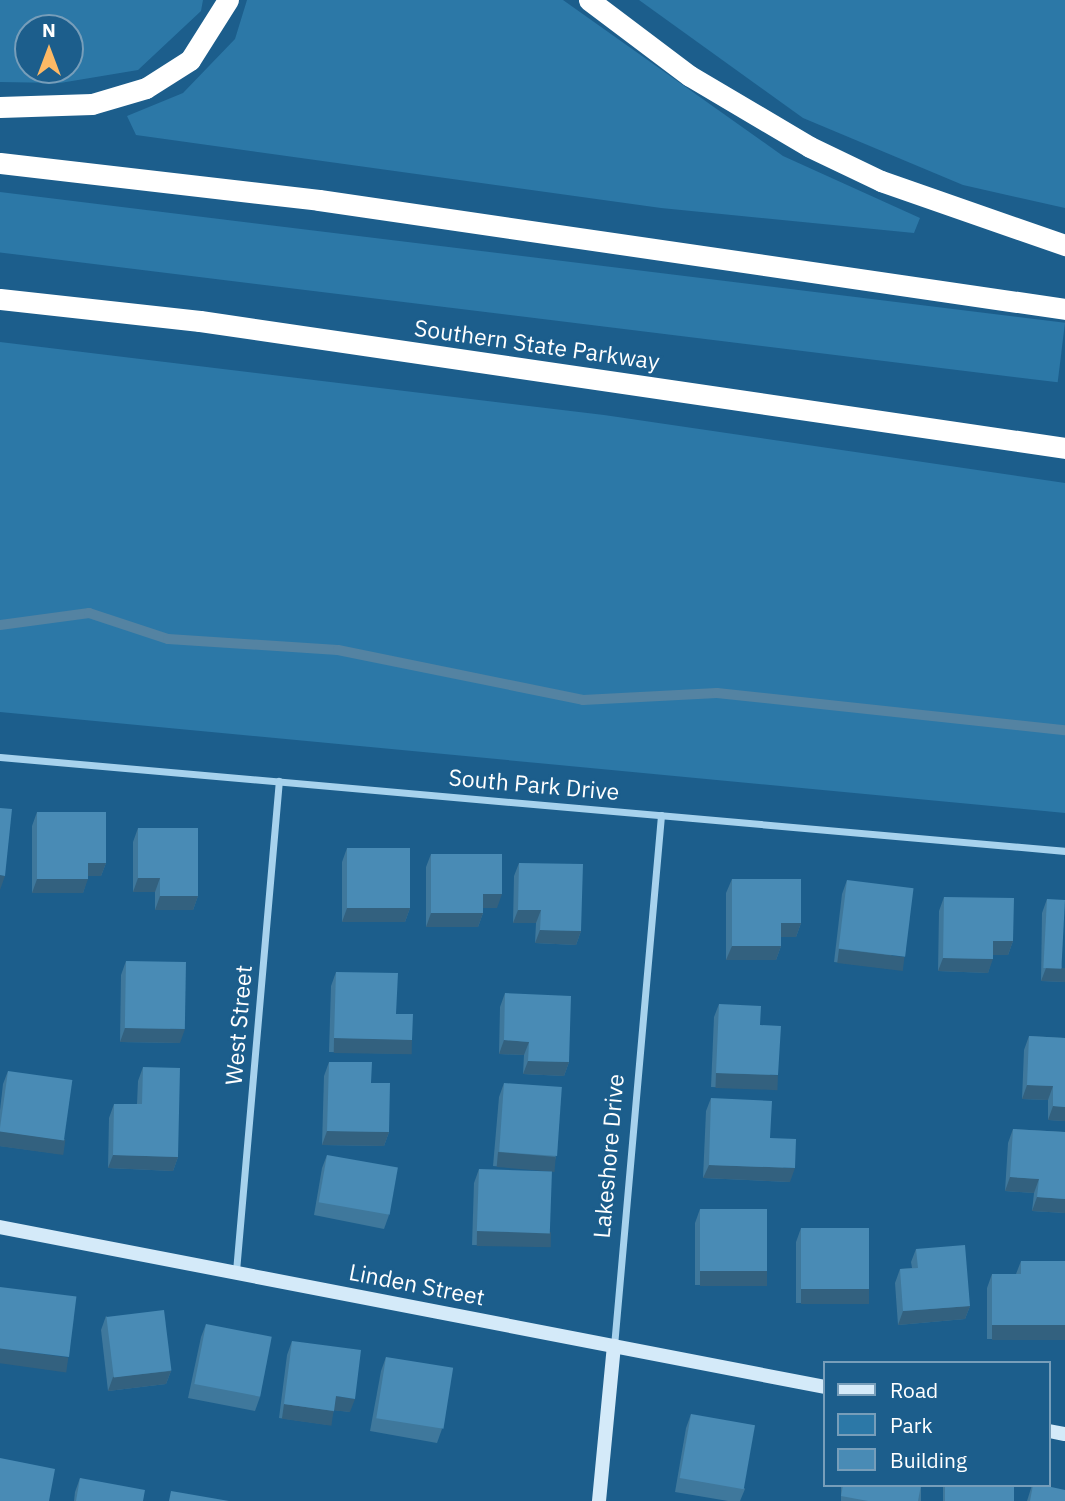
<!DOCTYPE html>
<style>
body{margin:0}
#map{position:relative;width:1065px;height:1501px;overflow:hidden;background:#1c5e8c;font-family:"IBM Plex Sans",sans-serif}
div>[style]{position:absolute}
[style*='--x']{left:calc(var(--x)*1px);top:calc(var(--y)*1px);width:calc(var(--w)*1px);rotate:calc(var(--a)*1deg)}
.green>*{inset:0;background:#2c78a7;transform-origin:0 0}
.stream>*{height:10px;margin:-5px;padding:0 5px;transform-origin:5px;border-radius:5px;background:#5483a2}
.street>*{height:7px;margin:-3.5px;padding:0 3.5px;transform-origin:3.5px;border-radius:3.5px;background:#a7d2ed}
.secondary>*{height:14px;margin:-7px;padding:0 7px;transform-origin:7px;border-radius:7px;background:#d4eaf9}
.highway>*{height:21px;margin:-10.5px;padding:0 10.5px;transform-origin:10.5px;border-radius:10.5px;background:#fff}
.wall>*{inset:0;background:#3f789c;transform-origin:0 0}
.shaded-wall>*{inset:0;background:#33617f;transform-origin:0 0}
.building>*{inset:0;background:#498bb5;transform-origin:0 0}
span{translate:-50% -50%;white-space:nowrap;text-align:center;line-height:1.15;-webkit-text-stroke:5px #1c5e8c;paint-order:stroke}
.street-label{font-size:23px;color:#fff}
.legend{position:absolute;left:823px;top:1361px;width:228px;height:126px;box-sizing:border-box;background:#1c5e8c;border:2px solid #779eba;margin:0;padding:9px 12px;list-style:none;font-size:21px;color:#fff}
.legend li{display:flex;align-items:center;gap:14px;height:35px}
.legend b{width:35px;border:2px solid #779eba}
.north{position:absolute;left:14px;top:14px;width:70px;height:70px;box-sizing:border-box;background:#1c5e8c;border:2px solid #779eba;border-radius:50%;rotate:0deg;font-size:19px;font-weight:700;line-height:28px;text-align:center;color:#fff}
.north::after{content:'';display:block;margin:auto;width:24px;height:32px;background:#fdb965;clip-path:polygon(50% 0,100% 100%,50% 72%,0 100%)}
</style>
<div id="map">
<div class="green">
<i style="clip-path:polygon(evenodd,0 0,203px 0,201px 11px,138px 70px,60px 83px,0 82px,0 0,28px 28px,70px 28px,70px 70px,28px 70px,28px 28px)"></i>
<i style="clip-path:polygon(247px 0,563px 0,783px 156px,920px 218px,914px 233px,661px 208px,136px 135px,127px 116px,183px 93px,235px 39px)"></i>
<i style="clip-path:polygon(639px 0,1065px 0,1065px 208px,963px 185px,803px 118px)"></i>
<i style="left:0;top:192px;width:1073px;height:60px;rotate:7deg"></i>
<i style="clip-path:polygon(0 342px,604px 415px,1065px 483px,1065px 813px,0 712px)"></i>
</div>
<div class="stream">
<i style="--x:0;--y:625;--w:90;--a:-7.7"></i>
<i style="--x:89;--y:613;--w:83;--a:18.2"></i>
<i style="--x:168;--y:639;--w:170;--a:3.7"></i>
<i style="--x:338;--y:650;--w:250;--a:11.5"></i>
<i style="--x:583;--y:700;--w:134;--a:-3"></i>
<i style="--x:717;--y:693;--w:350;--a:6.1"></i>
</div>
<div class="street">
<i style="--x:0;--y:757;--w:1069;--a:5.04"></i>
<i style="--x:236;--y:1271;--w:492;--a:-85"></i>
<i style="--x:614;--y:1346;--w:533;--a:-84.94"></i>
</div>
<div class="secondary">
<i style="--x:0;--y:1227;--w:840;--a:10.98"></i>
<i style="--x:1049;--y:1431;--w:16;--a:11"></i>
<i style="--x:599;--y:1501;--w:156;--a:-84.5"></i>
</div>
<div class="highway">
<i style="--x:589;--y:0;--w:126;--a:37"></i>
<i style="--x:690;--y:76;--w:139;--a:30.6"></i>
<i style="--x:810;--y:147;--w:79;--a:25.6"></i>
<i style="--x:881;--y:181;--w:195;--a:19.2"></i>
<i style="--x:0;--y:107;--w:92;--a:-1.9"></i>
<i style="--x:92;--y:104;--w:56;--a:-16.5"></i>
<i style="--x:146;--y:88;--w:52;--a:-32.5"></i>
<i style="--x:190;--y:60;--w:71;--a:-57.7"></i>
<i style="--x:0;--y:163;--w:321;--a:6.6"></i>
<i style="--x:319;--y:200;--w:754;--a:8.31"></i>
<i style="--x:0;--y:299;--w:201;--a:6.3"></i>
<i style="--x:200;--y:321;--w:874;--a:8.35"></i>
</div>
<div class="wall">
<i style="clip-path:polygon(37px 812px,106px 863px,101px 876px,88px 876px,83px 893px,32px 893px,32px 826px)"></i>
<i style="clip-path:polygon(138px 828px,198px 896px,193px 910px,155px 910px,155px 892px,133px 892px,133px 842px)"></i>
<i style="clip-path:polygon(347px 848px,410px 908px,405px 922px,342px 922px,342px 862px)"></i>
<i style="clip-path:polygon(431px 854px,497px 908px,483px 908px,483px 913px,478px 927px,426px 927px,426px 867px)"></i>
<i style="clip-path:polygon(519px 863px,581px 931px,576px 945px,535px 943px,536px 923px,513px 923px,514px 876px)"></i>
<i style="clip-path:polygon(732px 879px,801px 923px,796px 937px,781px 937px,781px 946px,776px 960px,726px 960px,726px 893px)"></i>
<i style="clip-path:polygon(847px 880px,900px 970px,834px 962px,842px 894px)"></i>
<i style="clip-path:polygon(944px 897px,1013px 941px,1008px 955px,993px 955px,988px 973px,938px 971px,939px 911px)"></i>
<i style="clip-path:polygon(1047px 899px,1065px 982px,1041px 981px,1042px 913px)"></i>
<i style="clip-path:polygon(126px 961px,180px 1043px,120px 1042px,121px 975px)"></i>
<i style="clip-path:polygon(336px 972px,396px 1014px,412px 1040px,407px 1054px,329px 1052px,331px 986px)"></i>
<i style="clip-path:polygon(505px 993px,569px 1062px,564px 1076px,523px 1074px,524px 1055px,499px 1054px,500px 1007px)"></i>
<i style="clip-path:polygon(719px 1004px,760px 1025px,773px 1089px,711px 1087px,714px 1017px)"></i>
<i style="clip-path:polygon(1029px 1036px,1065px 1038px,1065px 1121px,1048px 1120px,1048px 1100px,1022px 1099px,1024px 1050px)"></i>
<i style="clip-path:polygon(329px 1062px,371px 1083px,389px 1132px,384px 1146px,322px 1145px,324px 1076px)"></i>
<i style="clip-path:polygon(143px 1067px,178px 1157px,173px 1171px,108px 1168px,109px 1118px,114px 1104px,137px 1104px,138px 1081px)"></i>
<i style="clip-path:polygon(8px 1071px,65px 1140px,60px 1154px,0 1146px,0 1110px,3px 1084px)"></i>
<i style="clip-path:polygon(504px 1083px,556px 1157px,551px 1171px,493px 1166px,499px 1097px)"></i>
<i style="clip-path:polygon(711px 1098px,770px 1138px,790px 1182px,703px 1178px,706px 1111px)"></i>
<i style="clip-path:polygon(1013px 1129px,1065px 1132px,1065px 1213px,1032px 1211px,1034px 1193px,1005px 1191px,1008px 1143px)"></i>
<i style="clip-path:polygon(327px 1155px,389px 1215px,384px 1229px,314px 1215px,322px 1168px)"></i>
<i style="clip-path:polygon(479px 1169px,545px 1246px,472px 1245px,474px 1183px)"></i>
<i style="clip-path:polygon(700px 1209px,767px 1271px,762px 1285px,695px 1285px,695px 1223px)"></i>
<i style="clip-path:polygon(801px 1228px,869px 1289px,864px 1303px,796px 1303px,796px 1242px)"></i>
<i style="clip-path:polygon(916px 1249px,970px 1306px,965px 1319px,898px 1325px,895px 1283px,900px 1269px,912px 1268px,911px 1262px)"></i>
<i style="clip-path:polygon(1021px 1261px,1065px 1325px,1060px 1339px,987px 1339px,987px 1288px,992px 1274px,1016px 1274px)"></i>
<i style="clip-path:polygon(106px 1316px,171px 1371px,166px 1384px,108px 1391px,101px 1330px)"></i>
<i style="clip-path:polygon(206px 1324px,260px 1397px,255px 1411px,188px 1398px,201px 1337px)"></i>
<i style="clip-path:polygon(292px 1341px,350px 1412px,334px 1410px,329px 1425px,279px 1418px,287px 1355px)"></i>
<i style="clip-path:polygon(386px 1357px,442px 1429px,437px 1443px,370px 1431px,381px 1371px)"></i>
<i style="clip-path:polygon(691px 1414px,745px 1489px,740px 1501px,728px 1501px,675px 1492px,686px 1428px)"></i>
<i style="clip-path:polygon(80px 1478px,143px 1501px,74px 1501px,75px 1492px)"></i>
<i style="left:841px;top:1485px;width:80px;height:16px"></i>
<i style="left:943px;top:1485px;width:71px;height:16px"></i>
<i style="clip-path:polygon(1032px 1485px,1065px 1501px,1027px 1501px)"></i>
</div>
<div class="shaded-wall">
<i style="clip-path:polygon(88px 863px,106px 863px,101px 876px,83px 876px)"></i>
<i style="clip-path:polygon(0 875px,5px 876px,0 890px)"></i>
<i style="clip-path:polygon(138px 878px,160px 878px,155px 892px,133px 892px)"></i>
<i style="clip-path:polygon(37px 879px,88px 879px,83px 893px,32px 893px)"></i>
<i style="clip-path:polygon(483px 894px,502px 894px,497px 908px,478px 908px)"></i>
<i style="clip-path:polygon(160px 896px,198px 896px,193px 910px,155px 910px)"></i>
<i style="clip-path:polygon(347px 908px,410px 908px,405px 922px,342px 922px)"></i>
<i style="clip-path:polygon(518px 910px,541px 910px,536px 923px,513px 923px)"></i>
<i style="clip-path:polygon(431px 913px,483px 913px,478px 927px,426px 927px)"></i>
<i style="clip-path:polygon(781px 923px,801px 923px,796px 937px,776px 937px)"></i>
<i style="clip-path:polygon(540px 930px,581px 931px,576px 945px,535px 943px)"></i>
<i style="clip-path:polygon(993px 941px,1013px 941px,1008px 955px,988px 955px)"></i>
<i style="clip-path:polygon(732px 946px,781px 946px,776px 960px,726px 960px)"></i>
<i style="left:839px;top:949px;width:66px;height:14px;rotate:7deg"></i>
<i style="clip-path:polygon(943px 958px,993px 959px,988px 973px,938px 971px)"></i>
<i style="clip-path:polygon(1046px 968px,1065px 968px,1065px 982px,1041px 981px)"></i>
<i style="clip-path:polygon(125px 1028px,185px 1029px,180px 1043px,120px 1042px)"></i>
<i style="left:334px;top:1038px;width:78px;height:15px;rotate:1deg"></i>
<i style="clip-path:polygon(504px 1040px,529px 1042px,524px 1055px,499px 1054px)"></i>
<i style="clip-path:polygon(528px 1061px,569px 1062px,564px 1076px,523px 1074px)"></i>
<i style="left:716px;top:1073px;width:62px;height:15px;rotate:2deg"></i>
<i style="clip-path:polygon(1027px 1085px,1053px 1086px,1048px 1100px,1022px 1099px)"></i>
<i style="clip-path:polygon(1053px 1106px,1065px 1107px,1065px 1121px,1048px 1120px)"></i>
<i style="left:0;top:1131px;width:66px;height:15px;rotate:8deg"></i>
<i style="clip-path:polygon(327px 1131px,389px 1132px,384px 1146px,322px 1145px)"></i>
<i style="left:498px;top:1152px;width:58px;height:15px;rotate:5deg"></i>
<i style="clip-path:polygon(113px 1155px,178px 1157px,173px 1171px,108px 1168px)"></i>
<i style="clip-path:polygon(709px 1165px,795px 1168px,790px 1182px,703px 1178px)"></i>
<i style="clip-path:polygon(1010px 1177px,1039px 1179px,1034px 1193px,1005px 1191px)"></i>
<i style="clip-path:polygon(1037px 1197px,1065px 1199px,1065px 1213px,1032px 1211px)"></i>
<i style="left:477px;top:1231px;width:74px;height:15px;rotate:1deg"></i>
<i style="left:700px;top:1271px;width:67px;height:15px"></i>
<i style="left:801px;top:1289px;width:68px;height:15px"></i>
<i style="clip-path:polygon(970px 1306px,965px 1319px,898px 1325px,903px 1311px)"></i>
<i style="left:992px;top:1325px;width:73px;height:15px"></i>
<i style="left:0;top:1348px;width:69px;height:15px;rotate:8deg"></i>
<i style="clip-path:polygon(171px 1371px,166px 1384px,108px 1391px,113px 1377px)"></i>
<i style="clip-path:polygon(336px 1396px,355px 1399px,350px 1412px,331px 1410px)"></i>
<i style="left:284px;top:1404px;width:50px;height:15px;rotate:8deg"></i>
</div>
<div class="building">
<i style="clip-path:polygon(0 808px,12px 809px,5px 876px,0 875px)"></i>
<i style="clip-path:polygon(37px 812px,106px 812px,106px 863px,88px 863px,88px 879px,37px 879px)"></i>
<i style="clip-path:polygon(138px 828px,198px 828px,198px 896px,160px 896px,160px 878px,138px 878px)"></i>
<i style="left:347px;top:848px;width:63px;height:60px"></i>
<i style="clip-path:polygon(431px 854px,502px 854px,502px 894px,483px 894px,483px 913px,431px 913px)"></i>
<i style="clip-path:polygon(519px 863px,583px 864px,581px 931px,540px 930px,541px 910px,518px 910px)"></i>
<i style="clip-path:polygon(732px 879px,801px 879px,801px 923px,781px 923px,781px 946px,732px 946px)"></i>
<i style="left:847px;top:880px;width:67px;height:69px;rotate:7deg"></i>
<i style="clip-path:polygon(944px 897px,1014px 898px,1013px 941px,993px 941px,993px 959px,943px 958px)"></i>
<i style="left:1047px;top:899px;width:18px;height:69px;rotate:3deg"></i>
<i style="left:126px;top:961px;width:60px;height:67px;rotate:1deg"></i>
<i style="clip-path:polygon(336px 972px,398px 973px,396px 1014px,413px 1014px,412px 1040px,334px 1038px)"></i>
<i style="clip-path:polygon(505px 993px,571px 996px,569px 1062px,528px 1061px,529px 1042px,504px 1040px)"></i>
<i style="clip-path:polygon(719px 1004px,761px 1006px,760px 1025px,781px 1026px,778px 1075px,716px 1073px)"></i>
<i style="clip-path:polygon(1029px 1036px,1065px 1038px,1065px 1107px,1053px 1106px,1053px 1086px,1027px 1085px)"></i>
<i style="clip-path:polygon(329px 1062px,372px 1062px,371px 1083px,390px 1083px,389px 1132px,327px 1131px)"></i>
<i style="clip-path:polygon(143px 1067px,180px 1068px,178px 1157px,113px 1155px,114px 1104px,142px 1104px)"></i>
<i style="left:8px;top:1071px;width:65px;height:61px;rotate:8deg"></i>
<i style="left:504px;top:1083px;width:58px;height:69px;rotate:4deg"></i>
<i style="clip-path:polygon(711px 1098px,772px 1101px,770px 1138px,796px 1139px,795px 1168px,709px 1165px)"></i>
<i style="clip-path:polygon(1013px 1129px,1065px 1132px,1065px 1199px,1037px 1197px,1039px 1179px,1010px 1177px)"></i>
<i style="left:327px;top:1155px;width:72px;height:48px;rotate:10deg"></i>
<i style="left:479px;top:1169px;width:73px;height:62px;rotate:2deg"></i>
<i style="left:700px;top:1209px;width:67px;height:62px"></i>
<i style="left:801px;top:1228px;width:68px;height:61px"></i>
<i style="clip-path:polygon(965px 1245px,970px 1306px,903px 1311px,900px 1269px,918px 1268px,916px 1249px)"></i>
<i style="clip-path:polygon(1021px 1261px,1065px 1261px,1065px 1325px,992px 1325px,992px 1274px,1021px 1274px)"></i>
<i style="left:0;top:1287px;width:77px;height:61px;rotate:7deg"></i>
<i style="left:164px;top:1310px;width:61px;height:58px;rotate:83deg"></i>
<i style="left:206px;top:1324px;width:67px;height:61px;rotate:11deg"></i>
<i style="clip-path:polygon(292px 1341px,361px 1350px,355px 1399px,336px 1396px,334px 1411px,284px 1404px)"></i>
<i style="left:386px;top:1357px;width:68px;height:62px;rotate:9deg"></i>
<i style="left:691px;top:1414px;width:65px;height:65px;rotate:10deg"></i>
<i style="clip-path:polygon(0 1458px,55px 1469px,49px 1501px,0 1501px)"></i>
<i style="clip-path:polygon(80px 1478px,145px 1490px,143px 1501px,76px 1501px)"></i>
<i style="clip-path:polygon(843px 1485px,921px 1485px,918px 1501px,868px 1501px,841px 1496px)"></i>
<i style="left:945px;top:1485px;width:69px;height:16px"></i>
<i style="clip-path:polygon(1033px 1485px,1042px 1485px,1065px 1490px,1065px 1501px,1030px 1501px)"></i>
<i style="clip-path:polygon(171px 1491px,229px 1501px,169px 1501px)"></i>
</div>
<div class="street-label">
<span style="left:537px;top:344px;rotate:8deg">Southern State Parkway</span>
<span style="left:534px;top:784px;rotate:5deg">South Park Drive</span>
<span style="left:238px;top:1025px;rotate:-85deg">West Street</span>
<span style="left:608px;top:1156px;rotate:-85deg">Lakeshore Drive</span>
<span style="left:417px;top:1284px;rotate:11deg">Linden Street</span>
</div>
<ul class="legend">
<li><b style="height:9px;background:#d4eaf9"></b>Road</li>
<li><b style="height:19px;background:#2c78a7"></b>Park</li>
<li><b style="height:19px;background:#498bb5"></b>Building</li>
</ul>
<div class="north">N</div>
</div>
